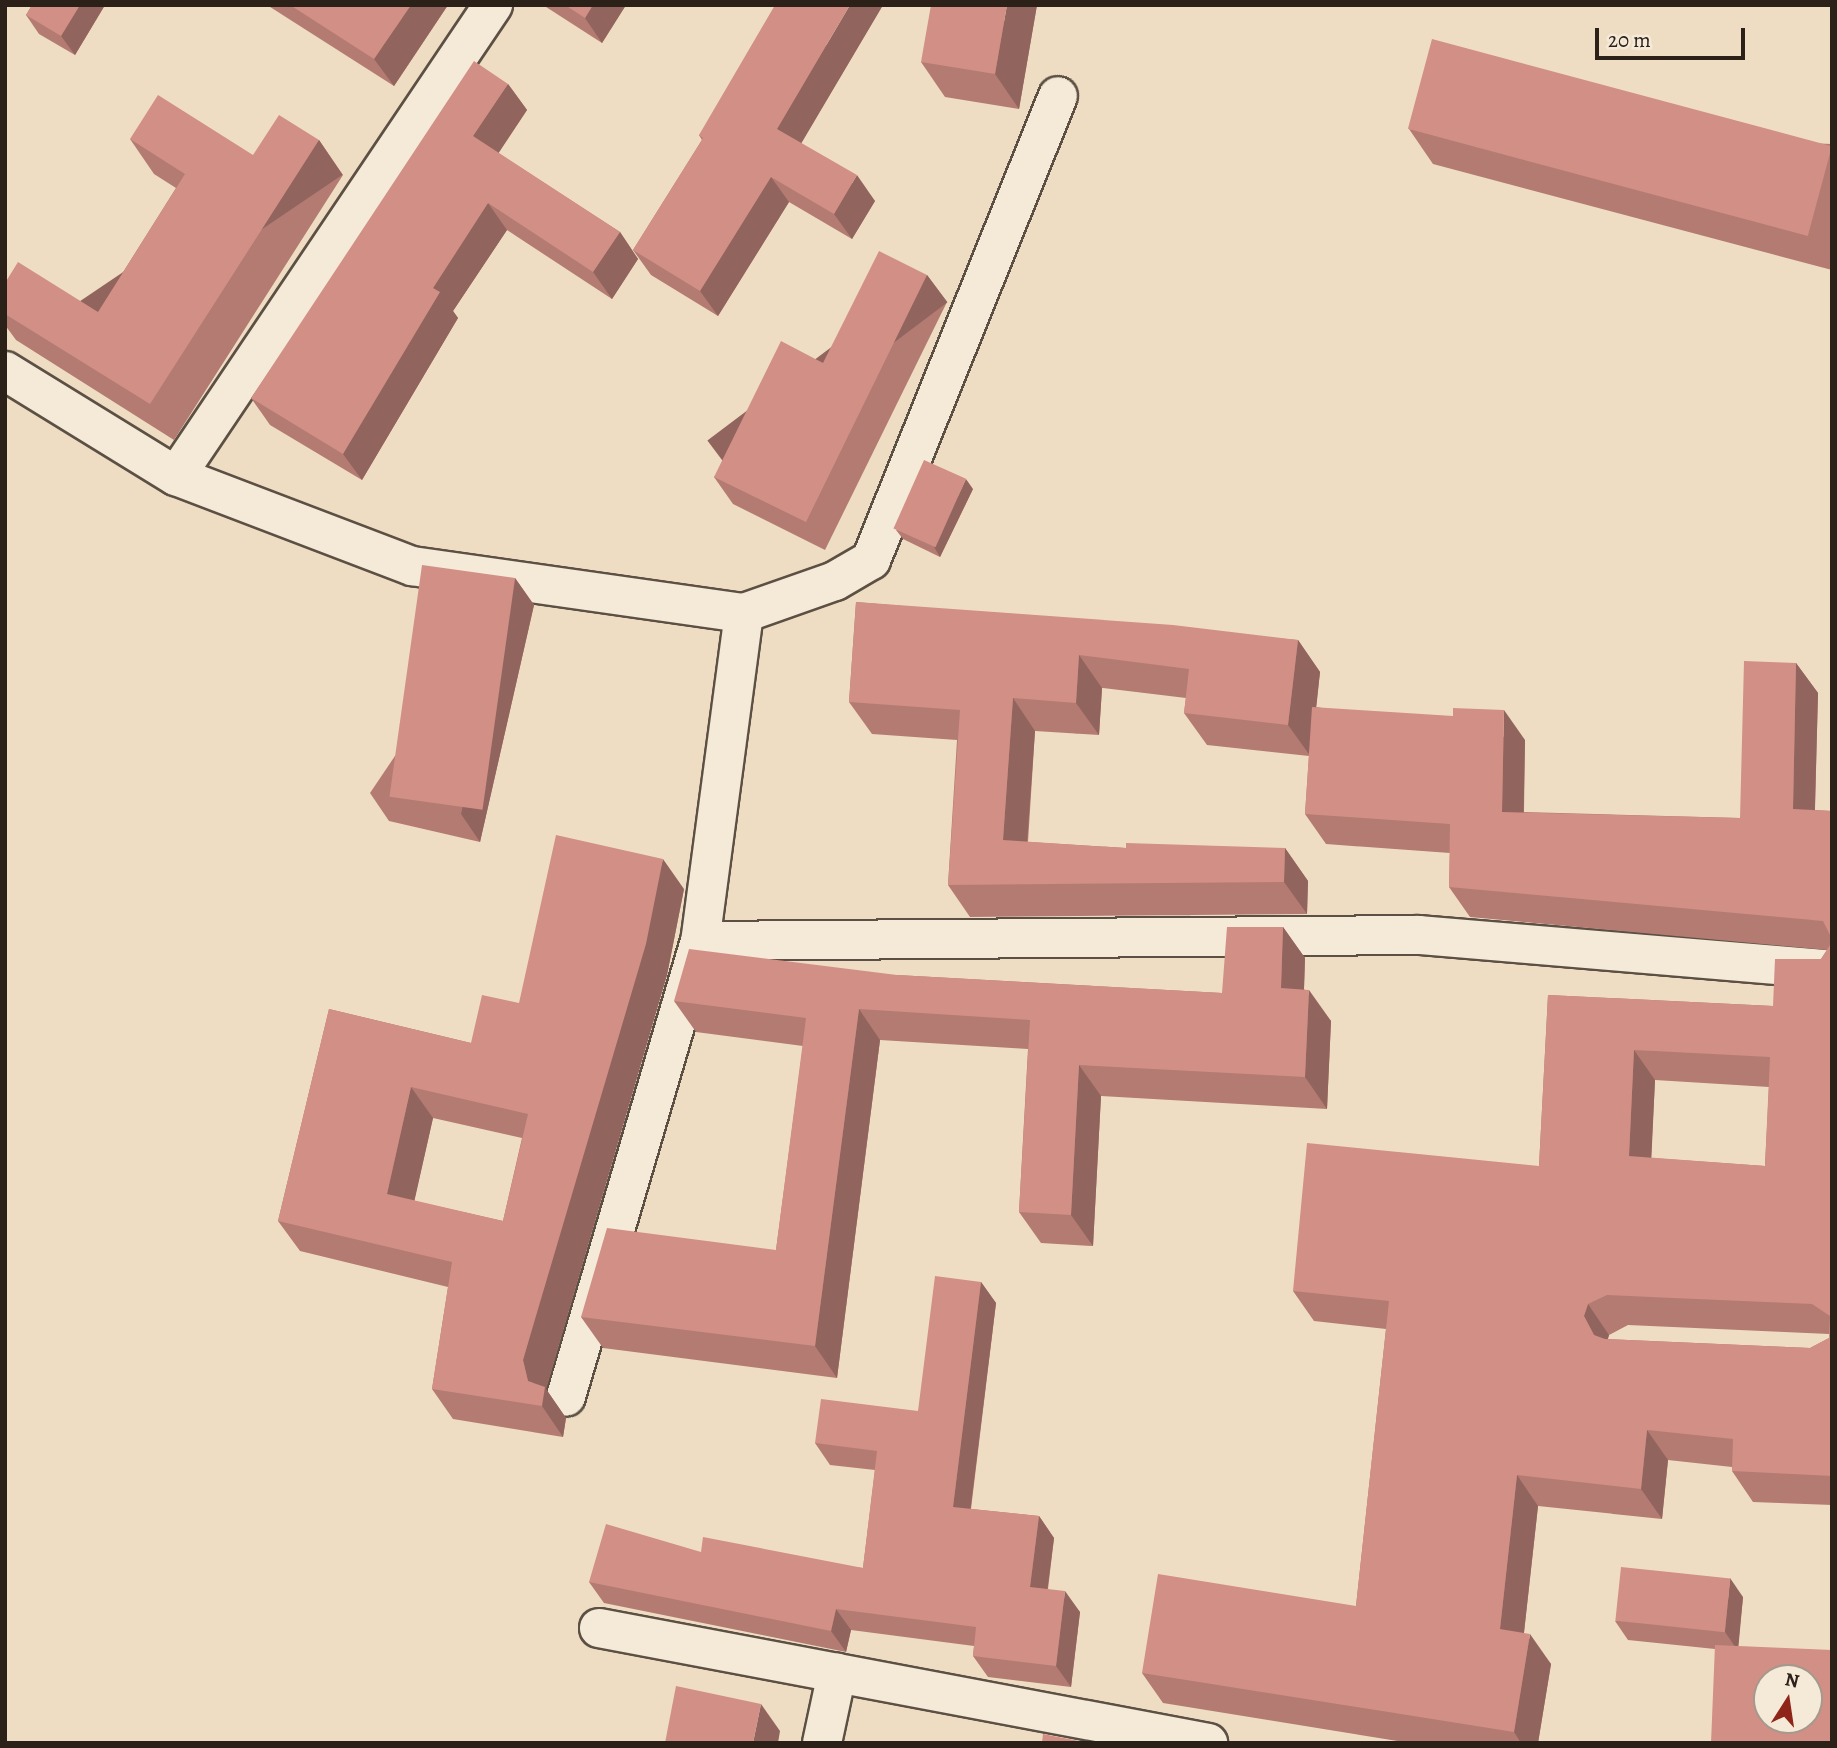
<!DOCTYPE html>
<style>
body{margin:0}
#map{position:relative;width:1837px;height:1748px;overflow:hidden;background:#efddc3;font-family:Alegreya,serif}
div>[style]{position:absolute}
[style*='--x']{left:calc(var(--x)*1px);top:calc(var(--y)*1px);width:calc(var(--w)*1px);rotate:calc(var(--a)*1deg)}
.roads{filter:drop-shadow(2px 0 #5c5044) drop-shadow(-2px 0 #5c5044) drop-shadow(0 2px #5c5044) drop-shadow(0 -2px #5c5044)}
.minor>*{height:38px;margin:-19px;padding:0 19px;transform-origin:19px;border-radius:19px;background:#f5e9d8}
.wall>*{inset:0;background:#b47b73}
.shaded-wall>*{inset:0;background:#92645e;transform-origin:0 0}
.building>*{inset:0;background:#d18f86;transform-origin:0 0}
span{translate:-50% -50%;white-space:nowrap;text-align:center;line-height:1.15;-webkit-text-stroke:5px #f5e9d8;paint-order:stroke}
.frame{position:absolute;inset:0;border:7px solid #2b2119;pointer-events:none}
.north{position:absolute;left:1753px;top:1664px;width:70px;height:70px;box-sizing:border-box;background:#f5e9d8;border:2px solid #a4998c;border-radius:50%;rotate:12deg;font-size:19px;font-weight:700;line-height:28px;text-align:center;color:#2b2119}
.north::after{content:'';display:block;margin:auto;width:24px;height:32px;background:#8f2418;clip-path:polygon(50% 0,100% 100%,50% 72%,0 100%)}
.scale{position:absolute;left:1595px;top:28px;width:150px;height:32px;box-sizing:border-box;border:4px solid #2b2119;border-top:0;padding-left:9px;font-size:21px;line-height:24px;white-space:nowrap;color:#2b2119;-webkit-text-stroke:5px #f5e9d8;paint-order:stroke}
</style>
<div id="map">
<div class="roads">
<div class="minor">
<i style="--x:5;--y:371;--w:201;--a:31.6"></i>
<i style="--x:176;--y:476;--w:253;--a:20.9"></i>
<i style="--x:412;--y:566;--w:335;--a:8.1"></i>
<i style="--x:744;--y:613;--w:331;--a:97.6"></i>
<i style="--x:700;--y:941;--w:475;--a:106.4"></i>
<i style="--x:176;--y:476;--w:568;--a:-56.06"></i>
<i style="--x:744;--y:613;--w:96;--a:-19.4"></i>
<i style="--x:835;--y:581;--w:42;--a:-30.3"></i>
<i style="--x:871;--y:560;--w:500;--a:-68.05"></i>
<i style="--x:700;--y:941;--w:719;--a:-0.48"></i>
<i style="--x:1419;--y:935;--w:414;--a:4.8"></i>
<i style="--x:599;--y:1628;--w:620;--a:10.69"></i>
<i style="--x:822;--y:1743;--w:72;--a:-77.9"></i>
</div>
</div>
<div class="wall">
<i style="clip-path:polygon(32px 5px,105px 5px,75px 55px,39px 34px,26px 15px)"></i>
<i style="clip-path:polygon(267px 5px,448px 5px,394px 86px)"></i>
<i style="clip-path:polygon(543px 5px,626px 5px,602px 43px)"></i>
<i style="clip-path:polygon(883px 5px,801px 143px,875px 201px,852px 239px,789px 202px,718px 316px,651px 275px,633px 250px,702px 140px,699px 135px)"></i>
<i style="clip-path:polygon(1037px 5px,1019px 109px,945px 97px,921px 62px)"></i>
<i style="clip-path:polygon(508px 84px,527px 110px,498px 153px,620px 232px,638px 259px,612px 299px,507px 230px,453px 311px,458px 318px,362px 480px,270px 425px,251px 398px)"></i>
<i style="clip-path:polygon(1409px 129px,1832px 144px,1832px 270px,1433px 164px)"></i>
<i style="clip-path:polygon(130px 139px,253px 155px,319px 140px,343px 175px,174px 440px,16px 340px,5px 325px,5px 283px,98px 312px,176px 188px,154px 174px)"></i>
<i style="clip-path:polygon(927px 275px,947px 302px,825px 550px,733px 504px,714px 477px,823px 363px)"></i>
<i style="clip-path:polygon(973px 489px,940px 557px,903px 539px,896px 530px)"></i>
<i style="clip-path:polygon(515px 578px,534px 605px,480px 842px,389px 821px,370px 793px)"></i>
<i style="clip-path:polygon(evenodd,856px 602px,1298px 640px,1320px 672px,1316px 707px,1525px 740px,1524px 812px,1740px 818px,1796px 663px,1818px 693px,1815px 810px,1832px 811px,1832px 1505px,1753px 1502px,1732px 1471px,1732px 1467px,1668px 1460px,1662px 1519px,1538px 1506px,1524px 1633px,1551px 1664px,1538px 1743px,1410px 1743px,1163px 1703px,1142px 1673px,1356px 1606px,1386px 1329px,1314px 1321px,1293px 1291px,1539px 1166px,1548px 995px,1773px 1006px,1821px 959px,1827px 950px,1470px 917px,1449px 887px,1450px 853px,1326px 844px,1305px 814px,1309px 756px,1207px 745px,1184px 713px,1186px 698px,1102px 688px,1099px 735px,1035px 731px,1028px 842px,1126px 848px,1285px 848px,1308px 881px,1307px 914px,970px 917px,948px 885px,957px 740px,872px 734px,849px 702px,856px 602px,1655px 1080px,1769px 1087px,1765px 1166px,1651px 1158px,1655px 1080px,856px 602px,1628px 1325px,1829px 1334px,1829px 1338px,1810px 1348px,1608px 1339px,1609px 1335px,1628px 1325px)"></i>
<i style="clip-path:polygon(evenodd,684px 889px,667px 975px,546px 1389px,566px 1418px,563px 1437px,453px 1419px,432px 1389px,448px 1287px,300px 1251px,278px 1221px,329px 1009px,471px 1043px,684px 889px,433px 1118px,522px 1138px,503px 1221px,414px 1201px,433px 1118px)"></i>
<i style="clip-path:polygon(1283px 927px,1305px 958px,1304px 989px,1331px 1021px,1327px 1109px,1101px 1096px,1093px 1246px,1041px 1243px,1019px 1212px,1028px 1049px,880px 1040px,837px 1378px,603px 1348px,581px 1317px,776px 1250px,803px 1046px,696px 1032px,674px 1001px,897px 975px,1222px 993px)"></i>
<i style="clip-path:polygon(981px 1282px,996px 1303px,971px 1509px,1039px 1516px,1054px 1538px,1048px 1589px,1080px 1612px,1071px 1687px,988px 1677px,973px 1656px,974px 1646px,851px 1630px,846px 1652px,604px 1603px,589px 1582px,701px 1552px,863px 1568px,875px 1470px,830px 1465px,815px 1443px,918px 1411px)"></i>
<i style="clip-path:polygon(1743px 1597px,1738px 1646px,1715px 1649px,1628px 1640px,1615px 1621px)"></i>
</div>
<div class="shaded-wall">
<i style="clip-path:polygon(80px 5px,105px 5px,75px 55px,61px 36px)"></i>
<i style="clip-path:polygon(411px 5px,448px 5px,394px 86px,374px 59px)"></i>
<i style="clip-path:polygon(593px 5px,626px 5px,602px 43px,585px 18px)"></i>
<i style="clip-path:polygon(850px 5px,883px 5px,795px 154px,777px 129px)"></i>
<i style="clip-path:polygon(1007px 5px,1037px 5px,1019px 109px,995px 74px)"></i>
<i style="clip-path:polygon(508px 84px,527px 110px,492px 163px,473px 136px)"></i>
<i style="left:319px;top:140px;width:42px;height:313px;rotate:56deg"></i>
<i style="clip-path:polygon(857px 175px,875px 201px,852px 239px,834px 214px)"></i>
<i style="clip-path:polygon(771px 177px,789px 202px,718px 316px,700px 291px)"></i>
<i style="clip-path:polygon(488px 203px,507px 230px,453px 311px,458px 318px,362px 480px,343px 454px,433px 288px)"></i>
<i style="clip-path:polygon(620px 232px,638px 259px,612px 299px,593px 272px)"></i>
<i style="left:927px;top:275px;width:34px;height:275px;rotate:53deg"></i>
<i style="clip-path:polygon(966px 479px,973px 489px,940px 557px,934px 547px)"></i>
<i style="clip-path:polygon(515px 578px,534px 605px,480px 842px,461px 814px)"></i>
<i style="clip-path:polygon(1298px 640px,1320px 672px,1311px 757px,1288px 725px)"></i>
<i style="clip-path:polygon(1079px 655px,1102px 688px,1099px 735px,1076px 703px)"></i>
<i style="clip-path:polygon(1796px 663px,1818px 693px,1814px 840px,1793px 809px)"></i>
<i style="clip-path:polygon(1013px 698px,1035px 731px,1025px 872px,1003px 840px)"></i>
<i style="clip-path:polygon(1504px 710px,1525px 740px,1523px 842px,1502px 812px)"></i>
<i style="clip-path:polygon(1285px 848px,1308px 881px,1307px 914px,1284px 882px)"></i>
<i style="clip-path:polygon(663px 859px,684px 889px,667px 975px,546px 1389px,566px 1418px,563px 1437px,542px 1406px,528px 1381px,523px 1360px)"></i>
<i style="clip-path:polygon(1283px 927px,1305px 958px,1303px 1019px,1281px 988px)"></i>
<i style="clip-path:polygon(1309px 990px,1331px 1021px,1327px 1109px,1305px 1077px)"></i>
<i style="clip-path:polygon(859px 1009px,880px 1040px,837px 1378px,815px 1346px)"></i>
<i style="clip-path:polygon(1634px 1050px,1655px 1080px,1650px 1187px,1629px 1156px)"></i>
<i style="clip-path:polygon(1079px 1065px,1101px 1096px,1093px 1246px,1071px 1215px)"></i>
<i style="clip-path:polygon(411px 1087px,433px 1118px,409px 1225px,387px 1194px)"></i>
<i style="clip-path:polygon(981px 1282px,996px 1303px,968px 1529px,953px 1507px)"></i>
<i style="clip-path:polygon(1588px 1304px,1609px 1335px,1605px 1347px,1594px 1335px,1584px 1316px)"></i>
<i style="clip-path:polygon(1647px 1430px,1668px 1460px,1662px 1519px,1641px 1489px)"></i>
<i style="clip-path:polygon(1517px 1475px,1538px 1506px,1521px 1659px,1500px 1629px)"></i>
<i style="clip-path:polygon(1039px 1516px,1054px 1538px,1045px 1608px,1030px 1587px)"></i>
<i style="clip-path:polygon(1730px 1578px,1743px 1597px,1738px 1651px,1725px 1632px)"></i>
<i style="clip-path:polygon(1065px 1591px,1080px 1612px,1071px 1687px,1056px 1666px)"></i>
<i style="clip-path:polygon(836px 1609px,851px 1630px,846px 1652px,831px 1631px)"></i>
<i style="clip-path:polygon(1530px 1634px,1551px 1664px,1538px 1743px,1521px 1743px,1514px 1732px)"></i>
<i style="clip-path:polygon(761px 1704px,780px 1731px,778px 1743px,753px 1743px)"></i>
</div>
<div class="building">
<i style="clip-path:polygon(32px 5px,80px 5px,61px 36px,26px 15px)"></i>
<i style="clip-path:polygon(290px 5px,411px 5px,374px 59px)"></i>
<i style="clip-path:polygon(565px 5px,593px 5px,585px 18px)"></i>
<i style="clip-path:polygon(775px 5px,850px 5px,777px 129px,857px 175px,834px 214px,771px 177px,700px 291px,633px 250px,703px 138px,699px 135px)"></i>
<i style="clip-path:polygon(931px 5px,1007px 5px,995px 74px,921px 62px)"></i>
<i style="left:1432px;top:39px;width:414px;height:93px;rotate:15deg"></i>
<i style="clip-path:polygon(474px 61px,508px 84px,473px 136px,620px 232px,593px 272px,488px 203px,433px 288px,440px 292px,343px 454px,251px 398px)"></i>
<i style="clip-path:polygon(158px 95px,253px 155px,279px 115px,319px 140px,150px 404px,5px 314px,5px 283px,18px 262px,98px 312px,185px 174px,130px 139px)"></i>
<i style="clip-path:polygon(879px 251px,927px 275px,806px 522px,714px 477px,781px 341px,823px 363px)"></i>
<i style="left:924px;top:460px;width:46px;height:75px;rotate:24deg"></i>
<i style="left:422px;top:565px;width:94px;height:234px;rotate:8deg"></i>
<i style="clip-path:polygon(856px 602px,1173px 625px,1298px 640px,1288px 725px,1184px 713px,1189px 669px,1079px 655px,1076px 703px,1013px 698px,1003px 840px,1126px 848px,1126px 843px,1285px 848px,1284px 882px,948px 885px,960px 710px,849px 702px)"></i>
<i style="clip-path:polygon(1744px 661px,1796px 663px,1793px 809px,1832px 811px,1832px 939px,1823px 921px,1449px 887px,1450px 824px,1305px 814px,1312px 707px,1453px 716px,1453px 708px,1504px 710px,1502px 812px,1740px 818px)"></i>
<i style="clip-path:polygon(evenodd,556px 835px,663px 859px,646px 944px,523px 1360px,528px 1381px,545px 1387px,542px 1406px,432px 1389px,452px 1262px,278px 1221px,329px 1009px,471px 1043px,482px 995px,519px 1003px,556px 835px,411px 1087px,528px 1114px,503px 1221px,387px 1194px,411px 1087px)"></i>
<i style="clip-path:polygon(1227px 927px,1283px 927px,1281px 988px,1309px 990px,1305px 1077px,1079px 1065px,1071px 1215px,1019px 1212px,1030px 1020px,859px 1009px,815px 1346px,581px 1317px,607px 1228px,776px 1250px,806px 1018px,674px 1001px,689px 949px,897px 975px,1222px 993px)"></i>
<i style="clip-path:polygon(evenodd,1832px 942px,1832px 1476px,1732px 1471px,1733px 1439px,1647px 1430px,1641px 1489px,1517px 1475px,1500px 1629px,1530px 1634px,1514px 1732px,1142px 1673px,1158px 1574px,1356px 1606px,1389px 1301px,1293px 1291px,1307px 1143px,1539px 1166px,1548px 995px,1773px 1006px,1775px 959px,1821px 959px,1832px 942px,1634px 1050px,1770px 1057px,1765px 1166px,1629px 1156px,1634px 1050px,1832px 942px,1607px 1295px,1812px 1304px,1830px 1316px,1829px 1338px,1810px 1348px,1605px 1339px,1594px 1335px,1584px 1316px,1588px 1304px,1607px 1295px)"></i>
<i style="clip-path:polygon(935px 1276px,981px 1282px,953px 1507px,1039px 1516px,1030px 1587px,1065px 1591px,1056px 1666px,973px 1656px,976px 1627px,836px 1609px,831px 1631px,589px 1582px,606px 1524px,701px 1552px,703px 1537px,863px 1568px,877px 1451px,815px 1443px,821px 1399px,918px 1411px)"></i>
<i style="left:1621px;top:1567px;width:110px;height:54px;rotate:6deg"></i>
<i style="clip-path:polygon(evenodd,1715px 1645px,1832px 1650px,1832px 1743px,1711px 1743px,1715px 1645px,1767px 1678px,1809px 1678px,1809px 1720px,1767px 1720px,1767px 1678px)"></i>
<i style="clip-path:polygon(676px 1686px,761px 1704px,753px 1743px,665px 1743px)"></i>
<i style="clip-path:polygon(1043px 1734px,1089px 1743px,1042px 1743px)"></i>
</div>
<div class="frame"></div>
<div class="north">N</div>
<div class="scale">20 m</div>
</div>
